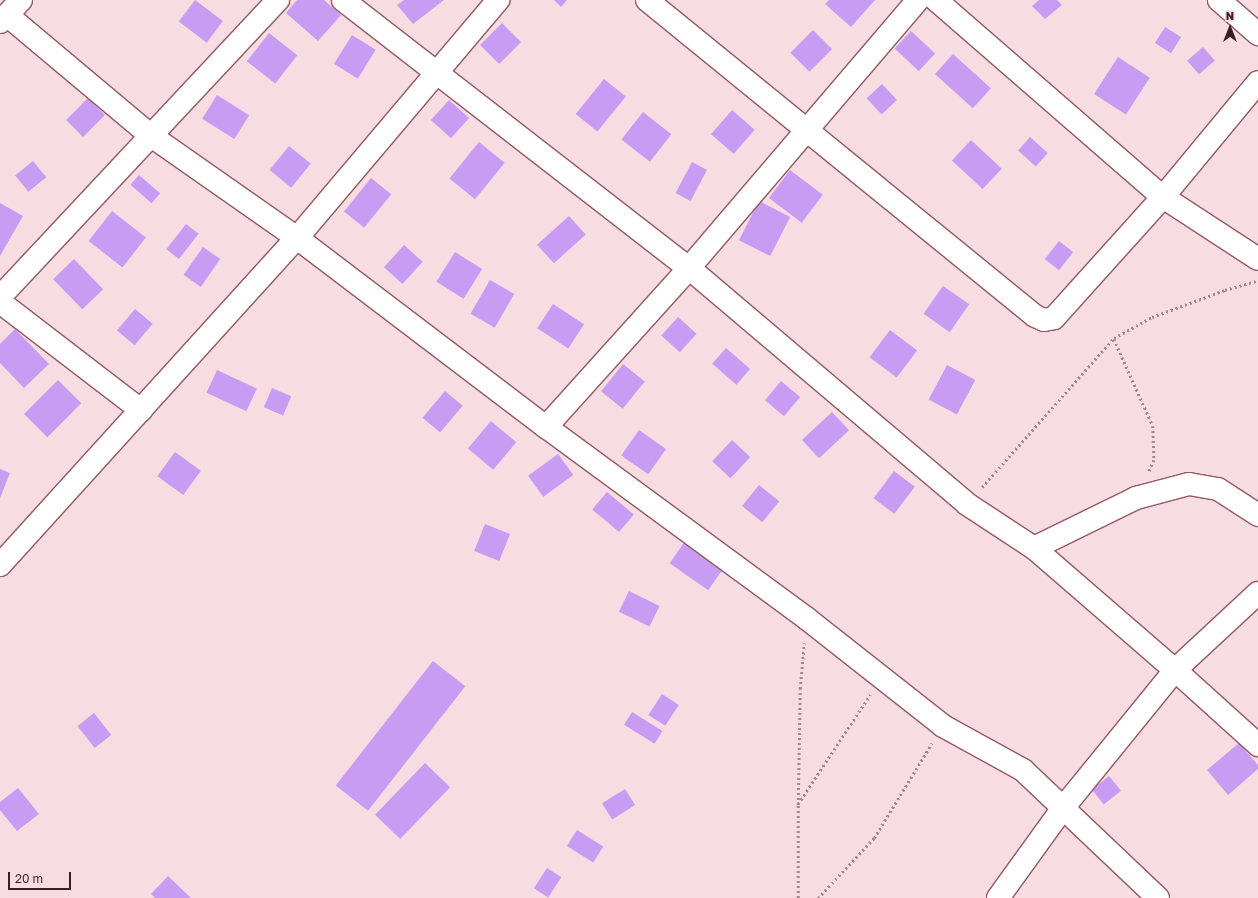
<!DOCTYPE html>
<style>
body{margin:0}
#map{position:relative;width:1258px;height:898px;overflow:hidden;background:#f7dce1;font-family:"Golos Text",sans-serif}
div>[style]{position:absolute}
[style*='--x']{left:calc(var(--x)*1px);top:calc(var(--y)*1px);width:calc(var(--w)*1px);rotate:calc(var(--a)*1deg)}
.building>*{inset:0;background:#c89cf3;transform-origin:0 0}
.path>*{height:2.5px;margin-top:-1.25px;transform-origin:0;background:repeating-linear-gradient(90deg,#a1888d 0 2px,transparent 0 5px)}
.roads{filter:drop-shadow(1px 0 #925965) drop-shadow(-1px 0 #925965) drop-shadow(0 1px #925965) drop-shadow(0 -1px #925965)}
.minor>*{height:22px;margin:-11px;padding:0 11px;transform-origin:11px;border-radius:11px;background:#fff}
span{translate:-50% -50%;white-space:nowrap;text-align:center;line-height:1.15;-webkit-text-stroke:3.5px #f7dce1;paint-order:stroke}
.north{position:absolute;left:1210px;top:8px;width:40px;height:40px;-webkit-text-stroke:3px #f7dce1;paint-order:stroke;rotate:0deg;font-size:11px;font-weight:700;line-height:16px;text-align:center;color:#371f24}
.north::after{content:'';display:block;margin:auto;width:14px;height:18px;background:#371f24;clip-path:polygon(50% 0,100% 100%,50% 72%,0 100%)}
.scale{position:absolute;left:8px;top:872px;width:63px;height:18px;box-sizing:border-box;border:2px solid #371f24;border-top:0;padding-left:5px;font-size:12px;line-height:14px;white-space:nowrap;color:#371f24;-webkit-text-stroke:3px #f7dce1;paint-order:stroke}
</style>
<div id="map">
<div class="building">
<i style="left:195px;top:0;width:35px;height:27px;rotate:37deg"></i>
<i style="clip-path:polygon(297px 0,324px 0,341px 15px,318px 41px,286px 13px)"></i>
<i style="clip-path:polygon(404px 0,444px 0,413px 24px,397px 5px)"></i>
<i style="clip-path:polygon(554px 0,567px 0,561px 7px)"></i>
<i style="clip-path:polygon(829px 0,875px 0,851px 27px,825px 4px)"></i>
<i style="clip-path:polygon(1039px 0,1057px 0,1062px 5px,1045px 19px,1032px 6px)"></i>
<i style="left:502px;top:23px;width:27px;height:31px;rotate:45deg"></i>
<i style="left:1165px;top:27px;width:19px;height:19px;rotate:32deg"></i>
<i style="left:813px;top:30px;width:27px;height:32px;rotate:45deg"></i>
<i style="left:911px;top:31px;width:33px;height:24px;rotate:43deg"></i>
<i style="left:269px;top:33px;width:36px;height:36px;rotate:38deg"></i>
<i style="left:352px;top:35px;width:28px;height:34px;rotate:32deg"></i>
<i style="left:1203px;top:47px;width:18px;height:21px;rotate:49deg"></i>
<i style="left:953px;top:54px;width:51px;height:27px;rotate:42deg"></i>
<i style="left:1118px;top:57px;width:38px;height:44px;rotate:33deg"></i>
<i style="left:604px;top:79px;width:28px;height:45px;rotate:39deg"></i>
<i style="left:882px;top:84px;width:22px;height:21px;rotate:47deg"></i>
<i style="left:217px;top:95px;width:38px;height:28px;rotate:32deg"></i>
<i style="left:88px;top:98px;width:24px;height:31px;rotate:45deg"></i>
<i style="left:449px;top:100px;width:27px;height:27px;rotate:42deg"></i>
<i style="left:732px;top:110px;width:30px;height:32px;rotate:41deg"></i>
<i style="left:643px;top:112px;width:36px;height:35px;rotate:38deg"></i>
<i style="left:1030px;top:137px;width:24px;height:18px;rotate:42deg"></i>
<i style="left:971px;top:140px;width:42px;height:28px;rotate:43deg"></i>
<i style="left:479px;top:142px;width:33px;height:47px;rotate:39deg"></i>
<i style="left:289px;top:146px;width:28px;height:31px;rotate:39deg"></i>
<i style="left:33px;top:161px;width:21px;height:23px;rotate:51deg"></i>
<i style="left:692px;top:162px;width:17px;height:35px;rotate:28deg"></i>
<i style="left:790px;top:170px;width:41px;height:35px;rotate:37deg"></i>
<i style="left:139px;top:175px;width:28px;height:13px;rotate:41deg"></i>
<i style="left:371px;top:178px;width:26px;height:43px;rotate:39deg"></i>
<i style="left:759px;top:201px;width:35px;height:44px;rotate:27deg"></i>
<i style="clip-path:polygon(0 203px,23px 216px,0 256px)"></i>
<i style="left:112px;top:211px;width:43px;height:38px;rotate:38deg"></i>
<i style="left:569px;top:216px;width:25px;height:43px;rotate:48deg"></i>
<i style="left:186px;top:224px;width:16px;height:32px;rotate:38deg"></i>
<i style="left:1059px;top:241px;width:18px;height:23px;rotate:38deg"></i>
<i style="left:404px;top:245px;width:25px;height:30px;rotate:42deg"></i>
<i style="left:203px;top:247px;width:21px;height:34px;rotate:35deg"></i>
<i style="left:455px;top:252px;width:32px;height:35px;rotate:32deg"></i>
<i style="left:74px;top:259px;width:42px;height:29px;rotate:46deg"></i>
<i style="left:490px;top:280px;width:28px;height:39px;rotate:30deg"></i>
<i style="left:943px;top:286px;width:32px;height:34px;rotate:35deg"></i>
<i style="left:553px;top:304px;width:37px;height:29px;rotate:33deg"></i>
<i style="left:135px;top:309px;width:23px;height:28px;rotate:40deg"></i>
<i style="left:678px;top:317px;width:25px;height:25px;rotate:42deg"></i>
<i style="clip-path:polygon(15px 329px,49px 364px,24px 388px,0 363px,0 344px)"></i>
<i style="left:890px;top:330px;width:34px;height:34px;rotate:37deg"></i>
<i style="left:726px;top:348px;width:32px;height:21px;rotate:41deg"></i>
<i style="left:623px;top:364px;width:28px;height:35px;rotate:39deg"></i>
<i style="left:947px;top:365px;width:32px;height:39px;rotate:28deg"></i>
<i style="left:217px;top:370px;width:44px;height:25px;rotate:25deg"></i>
<i style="left:58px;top:380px;width:33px;height:48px;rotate:45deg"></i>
<i style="left:781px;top:381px;width:25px;height:25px;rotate:40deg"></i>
<i style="left:272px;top:388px;width:21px;height:21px;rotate:23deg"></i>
<i style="left:445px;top:391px;width:23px;height:35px;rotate:40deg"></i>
<i style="left:832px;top:412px;width:25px;height:41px;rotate:47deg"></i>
<i style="left:491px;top:421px;width:33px;height:36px;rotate:40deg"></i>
<i style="left:639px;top:430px;width:33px;height:31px;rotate:35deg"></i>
<i style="left:732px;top:440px;width:25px;height:29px;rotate:43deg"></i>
<i style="left:175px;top:452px;width:32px;height:30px;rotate:36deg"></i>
<i style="left:558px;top:454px;width:26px;height:37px;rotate:54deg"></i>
<i style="clip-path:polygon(0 469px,10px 473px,0 498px)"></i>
<i style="left:894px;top:471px;width:26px;height:34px;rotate:37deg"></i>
<i style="left:759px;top:485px;width:26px;height:27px;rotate:39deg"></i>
<i style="left:607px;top:492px;width:35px;height:23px;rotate:40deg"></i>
<i style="left:485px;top:524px;width:27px;height:29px;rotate:22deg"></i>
<i style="left:688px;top:537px;width:47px;height:32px;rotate:35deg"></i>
<i style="left:629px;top:591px;width:34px;height:23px;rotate:26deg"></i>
<i style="left:433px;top:661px;width:41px;height:158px;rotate:38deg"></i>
<i style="left:662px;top:694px;width:20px;height:25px;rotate:33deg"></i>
<i style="left:632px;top:712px;width:36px;height:15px;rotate:32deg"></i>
<i style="left:94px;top:713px;width:28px;height:21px;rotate:52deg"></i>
<i style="clip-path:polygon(1239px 743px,1258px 765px,1258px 769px,1228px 795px,1207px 770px)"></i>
<i style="left:425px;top:763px;width:35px;height:72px;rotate:44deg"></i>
<i style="left:1109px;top:776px;width:19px;height:22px;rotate:51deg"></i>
<i style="clip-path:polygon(18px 788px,39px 814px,17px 831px,0 810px,0 802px)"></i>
<i style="left:625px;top:789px;width:19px;height:27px;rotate:58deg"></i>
<i style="left:577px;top:830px;width:31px;height:19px;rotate:32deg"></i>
<i style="left:547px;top:868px;width:17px;height:24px;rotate:33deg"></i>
<i style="clip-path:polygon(168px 876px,191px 898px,155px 898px,151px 894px)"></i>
</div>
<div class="path">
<i style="--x:1114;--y:339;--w:95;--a:65.9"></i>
<i style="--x:1153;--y:426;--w:34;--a:88"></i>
<i style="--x:1154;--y:460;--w:13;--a:113"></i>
<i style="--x:982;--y:487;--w:199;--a:-48.5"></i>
<i style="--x:1114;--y:338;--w:43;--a:-28.9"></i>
<i style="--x:1152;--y:317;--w:78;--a:-20.3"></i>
<i style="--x:1225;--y:290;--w:32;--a:-16"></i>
<i style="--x:798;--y:804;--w:131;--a:-56.6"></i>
<i style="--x:798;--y:898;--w:93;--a:-90"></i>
<i style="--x:798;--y:805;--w:116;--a:-89"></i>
<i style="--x:800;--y:689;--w:46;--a:-85"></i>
<i style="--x:818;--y:898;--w:82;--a:-47"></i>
<i style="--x:874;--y:838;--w:111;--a:-58.6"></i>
</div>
<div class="roads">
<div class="minor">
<i style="--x:343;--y:0;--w:438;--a:37.8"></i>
<i style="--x:689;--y:268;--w:365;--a:40.3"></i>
<i style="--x:967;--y:504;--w:80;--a:33.3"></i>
<i style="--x:1034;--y:548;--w:186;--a:40.9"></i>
<i style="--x:1175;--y:670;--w:112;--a:42.1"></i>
<i style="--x:647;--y:0;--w:500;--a:39.16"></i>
<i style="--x:1035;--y:316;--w:10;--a:24"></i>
<i style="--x:1044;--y:320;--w:10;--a:-11"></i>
<i style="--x:1054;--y:318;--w:163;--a:-48"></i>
<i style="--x:1163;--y:197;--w:149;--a:-50.4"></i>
<i style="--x:936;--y:0;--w:301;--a:41"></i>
<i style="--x:1163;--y:197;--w:113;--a:33.1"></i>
<i style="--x:1219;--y:0;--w:52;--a:41.1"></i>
<i style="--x:7;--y:15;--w:187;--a:40"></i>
<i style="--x:150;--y:135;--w:179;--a:35"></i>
<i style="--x:297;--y:238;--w:313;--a:37.2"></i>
<i style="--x:546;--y:427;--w:323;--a:36.3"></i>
<i style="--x:806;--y:618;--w:174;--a:38.2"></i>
<i style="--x:943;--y:726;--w:91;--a:28.8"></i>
<i style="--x:1023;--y:770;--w:186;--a:43.5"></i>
<i style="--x:0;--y:22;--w:30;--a:-46"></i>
<i style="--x:0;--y:297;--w:407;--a:-46.9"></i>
<i style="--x:0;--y:302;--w:178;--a:37.5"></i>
<i style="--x:546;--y:427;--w:214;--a:-48"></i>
<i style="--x:689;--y:268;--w:353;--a:-49.5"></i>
<i style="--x:1034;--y:548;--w:114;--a:-26.1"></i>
<i style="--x:1136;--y:498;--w:55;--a:-14.8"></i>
<i style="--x:1189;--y:484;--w:29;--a:10"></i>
<i style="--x:1218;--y:489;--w:48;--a:33"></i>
<i style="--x:0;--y:565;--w:442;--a:-47.8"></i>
<i style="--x:297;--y:238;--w:312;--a:-49.8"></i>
<i style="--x:998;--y:898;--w:111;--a:-54.2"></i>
<i style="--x:1063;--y:808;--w:178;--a:-50.9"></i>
<i style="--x:1175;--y:670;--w:113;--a:-42.9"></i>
</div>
</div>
<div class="north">N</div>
<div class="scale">20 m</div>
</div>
